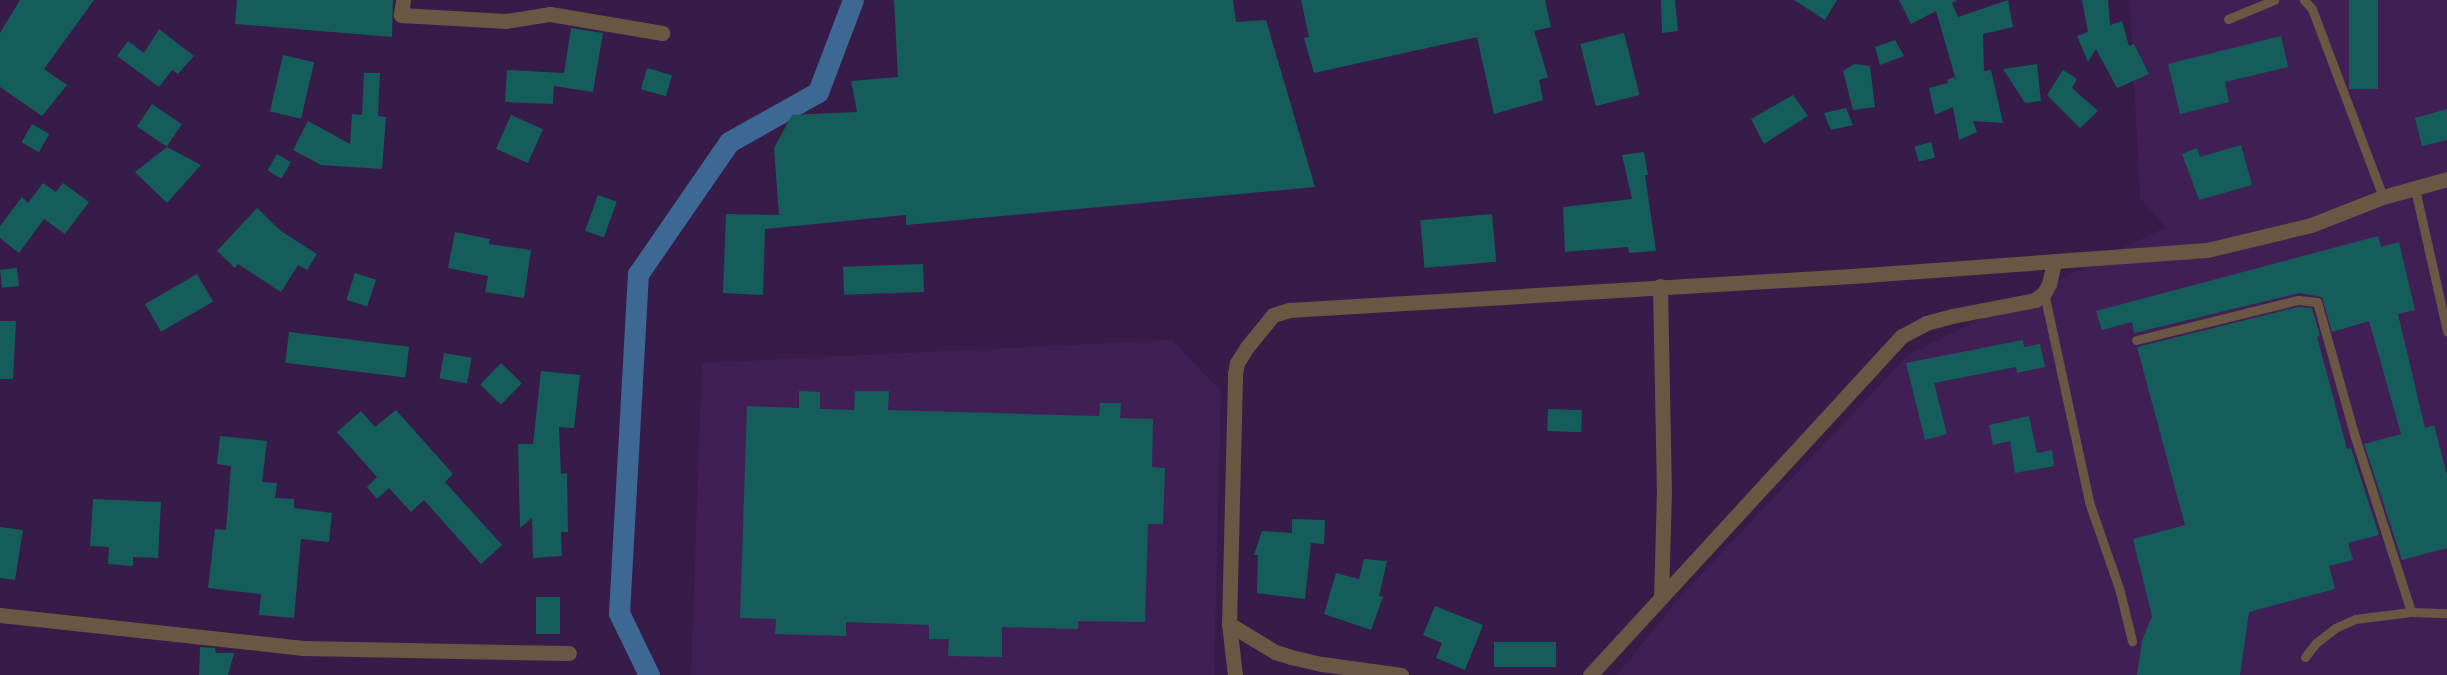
<!DOCTYPE html>
<style>
body{margin:0}
#map{position:relative;width:2447px;height:675px;overflow:hidden;background:#371b48;font-family:"Alegreya Sans",sans-serif}
div>[style]{position:absolute}
[style*='--x']{left:calc(var(--x)*1px);top:calc(var(--y)*1px);width:calc(var(--w)*1px);rotate:calc(var(--a)*1deg)}
.built>*{inset:0;background:#402054}
.canal>*{height:21px;margin:-10.5px;padding:0 10.5px;transform-origin:10.5px;border-radius:10.5px;background:#3d6894}
.building>*{inset:0;background:#155d5a;transform-origin:0 0}
.service>*{height:9px;margin:-4.5px;padding:0 4.5px;transform-origin:4.5px;border-radius:4.5px;background:#695743}
.minor>*{height:15px;margin:-7.5px;padding:0 7.5px;transform-origin:7.5px;border-radius:7.5px;background:#695743}
span{translate:-50% -50%;white-space:nowrap;text-align:center;line-height:1.15;-webkit-text-stroke:5px #180c20;paint-order:stroke}
</style>
<div id="map">
<div class="built">
<i style="clip-path:polygon(2130px 0,2447px 0,2447px 675px,1617px 675px,1680px 597px,1908px 355px,2166px 227px,2140px 198px)"></i>
<i style="clip-path:polygon(1172px 340px,1221px 391px,1214px 675px,691px 675px,702px 363px)"></i>
</div>
<div class="canal">
<i style="--x:649;--y:675;--w:69;--a:-115.8"></i>
<i style="--x:619;--y:613;--w:340;--a:-86.8"></i>
<i style="--x:638;--y:274;--w:160;--a:-55.4"></i>
<i style="--x:729;--y:142;--w:102;--a:-29.3"></i>
<i style="--x:818;--y:92;--w:98;--a:-69.2"></i>
</div>
<div class="building">
<i style="clip-path:polygon(20px 0,94px 0,44px 69px,67px 85px,42px 116px,0 87px,0 33px)"></i>
<i style="clip-path:polygon(237px 0,393px 0,392px 37px,235px 24px)"></i>
<i style="clip-path:polygon(894px 0,1233px 0,1236px 22px,1266px 20px,1315px 187px,906px 225px,906px 215px,765px 229px,763px 295px,723px 293px,726px 214px,779px 215px,774px 148px,792px 115px,857px 112px,851px 81px,898px 77px)"></i>
<i style="clip-path:polygon(1301px 0,1545px 0,1551px 27px,1534px 31px,1548px 77px,1539px 80px,1543px 100px,1494px 114px,1477px 37px,1314px 73px,1304px 38px,1309px 37px)"></i>
<i style="clip-path:polygon(1661px 0,1675px 0,1678px 31px,1662px 33px)"></i>
<i style="clip-path:polygon(1794px 0,1837px 0,1825px 20px)"></i>
<i style="clip-path:polygon(1899px 0,1957px 0,1952px 3px,1958px 17px,2008px 0,2013px 27px,1983px 34px,1984px 71px,1991px 70px,2003px 123px,1973px 121px,1977px 132px,1959px 140px,1953px 107px,1935px 115px,1929px 88px,1948px 83px,1947px 80px,1954px 77px,1956px 80px,1936px 11px,1911px 24px)"></i>
<i style="clip-path:polygon(2082px 0,2108px 0,2110px 25px,2122px 21px,2129px 46px,2134px 44px,2149px 74px,2117px 88px,2096px 49px,2088px 62px,2077px 36px,2088px 32px)"></i>
<i style="left:2349px;top:0;width:29px;height:89px"></i>
<i style="clip-path:polygon(571px 28px,603px 33px,593px 92px,554px 86px,553px 104px,505px 102px,507px 70px,564px 73px)"></i>
<i style="clip-path:polygon(159px 29px,194px 56px,178px 74px,172px 70px,159px 87px,117px 56px,128px 41px,144px 53px)"></i>
<i style="left:1624px;top:33px;width:64px;height:45px;rotate:76deg"></i>
<i style="clip-path:polygon(2281px 36px,2288px 67px,2225px 82px,2229px 102px,2180px 114px,2168px 64px)"></i>
<i style="clip-path:polygon(1895px 40px,1904px 56px,1880px 65px,1875px 47px)"></i>
<i style="left:283px;top:55px;width:32px;height:58px;rotate:13deg"></i>
<i style="clip-path:polygon(1854px 64px,1870px 66px,1875px 107px,1853px 110px,1843px 71px)"></i>
<i style="clip-path:polygon(2037px 64px,2041px 101px,2025px 103px,2003px 69px)"></i>
<i style="left:647px;top:68px;width:26px;height:22px;rotate:16deg"></i>
<i style="clip-path:polygon(2063px 70px,2077px 79px,2072px 88px,2098px 111px,2080px 128px,2047px 95px)"></i>
<i style="clip-path:polygon(364px 73px,380px 73px,378px 116px,386px 117px,382px 169px,321px 165px,293px 150px,308px 121px,350px 144px,352px 114px,362px 115px)"></i>
<i style="clip-path:polygon(1793px 95px,1808px 116px,1764px 144px,1751px 119px)"></i>
<i style="left:152px;top:104px;width:36px;height:27px;rotate:34deg"></i>
<i style="clip-path:polygon(1846px 108px,1853px 125px,1831px 130px,1824px 113px)"></i>
<i style="clip-path:polygon(2447px 109px,2447px 140px,2422px 146px,2415px 118px)"></i>
<i style="left:511px;top:115px;width:35px;height:37px;rotate:24deg"></i>
<i style="left:32px;top:124px;width:20px;height:21px;rotate:30deg"></i>
<i style="left:1931px;top:142px;width:16px;height:17px;rotate:75deg"></i>
<i style="clip-path:polygon(2241px 145px,2252px 185px,2199px 200px,2182px 154px,2197px 148px,2200px 157px)"></i>
<i style="clip-path:polygon(167px 147px,201px 165px,167px 203px,135px 172px)"></i>
<i style="clip-path:polygon(1644px 152px,1648px 175px,1645px 175px,1656px 251px,1629px 253px,1628px 247px,1565px 252px,1563px 207px,1632px 199px,1622px 155px)"></i>
<i style="left:277px;top:154px;width:16px;height:19px;rotate:30deg"></i>
<i style="clip-path:polygon(43px 183px,56px 192px,63px 183px,89px 202px,65px 234px,44px 219px,19px 253px,0 238px,0 226px,22px 197px,28px 203px)"></i>
<i style="left:598px;top:195px;width:20px;height:38px;rotate:20deg"></i>
<i style="clip-path:polygon(257px 208px,281px 231px,317px 254px,307px 270px,298px 265px,281px 292px,238px 264px,235px 268px,217px 251px)"></i>
<i style="left:1492px;top:214px;width:48px;height:72px;rotate:85deg"></i>
<i style="clip-path:polygon(455px 232px,490px 239px,489px 244px,531px 250px,524px 298px,485px 292px,488px 276px,448px 268px)"></i>
<i style="clip-path:polygon(2378px 236px,2381px 247px,2399px 242px,2415px 310px,2398px 314px,2425px 428px,2434px 425px,2447px 475px,2447px 548px,2402px 560px,2364px 444px,2401px 434px,2369px 321px,2332px 332px,2322px 297px,2299px 293px,2134px 333px,2132px 322px,2102px 330px,2096px 311px)"></i>
<i style="left:923px;top:264px;width:28px;height:80px;rotate:88deg"></i>
<i style="left:17px;top:268px;width:18px;height:17px;rotate:84deg"></i>
<i style="left:355px;top:273px;width:22px;height:28px;rotate:18deg"></i>
<i style="left:197px;top:274px;width:32px;height:60px;rotate:60deg"></i>
<i style="clip-path:polygon(2298px 307px,2312px 308px,2320px 336px,2317px 337px,2347px 449px,2351px 448px,2379px 535px,2348px 543px,2353px 560px,2329px 566px,2335px 589px,2249px 612px,2240px 675px,2137px 675px,2142px 641px,2152px 616px,2133px 539px,2185px 525px,2137px 347px)"></i>
<i style="clip-path:polygon(0 321px,16px 321px,13px 379px,0 379px)"></i>
<i style="left:289px;top:332px;width:121px;height:31px;rotate:7deg"></i>
<i style="clip-path:polygon(2023px 340px,2024px 347px,2040px 344px,2045px 367px,2017px 373px,2016px 367px,1934px 383px,1947px 434px,1925px 440px,1906px 363px)"></i>
<i style="left:444px;top:353px;width:28px;height:26px;rotate:10deg"></i>
<i style="left:501px;top:363px;width:29px;height:30px;rotate:44deg"></i>
<i style="clip-path:polygon(541px 371px,580px 375px,574px 428px,559px 427px,561px 474px,567px 473px,568px 532px,561px 532px,562px 556px,533px 558px,532px 518px,520px 528px,518px 444px,533px 444px)"></i>
<i style="clip-path:polygon(799px 391px,820px 392px,820px 409px,854px 410px,855px 391px,889px 391px,888px 410px,1099px 416px,1100px 403px,1121px 403px,1120px 418px,1153px 419px,1152px 467px,1165px 468px,1163px 524px,1148px 524px,1145px 622px,1078px 621px,1078px 629px,1002px 627px,1002px 657px,948px 656px,949px 639px,929px 639px,929px 625px,846px 622px,846px 636px,775px 634px,776px 619px,740px 618px,747px 406px,799px 408px)"></i>
<i style="left:1548px;top:409px;width:34px;height:22px;rotate:2deg"></i>
<i style="clip-path:polygon(396px 410px,453px 474px,445px 482px,502px 545px,481px 564px,424px 500px,411px 512px,389px 488px,377px 499px,367px 487px,377px 477px,337px 432px,361px 411px,375px 427px)"></i>
<i style="clip-path:polygon(2029px 416px,2037px 453px,2052px 450px,2054px 466px,2015px 473px,2010px 441px,1993px 445px,1989px 425px)"></i>
<i style="clip-path:polygon(220px 436px,267px 441px,262px 482px,277px 483px,275px 498px,294px 499px,294px 508px,332px 513px,329px 542px,301px 539px,294px 618px,259px 615px,261px 594px,208px 588px,215px 529px,226px 530px,231px 466px,217px 464px)"></i>
<i style="clip-path:polygon(93px 499px,161px 502px,158px 558px,133px 557px,133px 566px,108px 564px,109px 547px,90px 546px)"></i>
<i style="clip-path:polygon(1292px 519px,1325px 520px,1324px 544px,1311px 543px,1305px 599px,1257px 593px,1258px 555px,1254px 555px,1262px 531px,1292px 533px)"></i>
<i style="clip-path:polygon(0 527px,23px 530px,15px 580px,0 578px)"></i>
<i style="clip-path:polygon(1364px 559px,1387px 561px,1379px 596px,1383px 597px,1371px 630px,1324px 614px,1336px 573px,1359px 579px)"></i>
<i style="left:536px;top:597px;width:24px;height:37px"></i>
<i style="clip-path:polygon(1435px 606px,1483px 625px,1465px 670px,1436px 658px,1442px 643px,1423px 635px)"></i>
<i style="left:1494px;top:642px;width:62px;height:25px"></i>
<i style="clip-path:polygon(200px 647px,215px 648px,216px 653px,234px 653px,228px 675px,199px 675px)"></i>
</div>
<div class="service">
<i style="--x:2304;--y:0;--w:12;--a:48"></i>
<i style="--x:2312;--y:9;--w:201;--a:69.3"></i>
<i style="--x:2228;--y:19;--w:50;--a:-22.4"></i>
<i style="--x:2415;--y:189;--w:146;--a:77.3"></i>
<i style="--x:2044;--y:293;--w:214;--a:77.8"></i>
<i style="--x:2089;--y:502;--w:91;--a:70.8"></i>
<i style="--x:2119;--y:588;--w:55;--a:76.2"></i>
<i style="--x:2136;--y:340;--w:167;--a:-13.9"></i>
<i style="--x:2298;--y:300;--w:19;--a:6"></i>
<i style="--x:2317;--y:302;--w:137;--a:74.3"></i>
<i style="--x:2354;--y:434;--w:187;--a:72.2"></i>
<i style="--x:2305;--y:657;--w:18;--a:-52"></i>
<i style="--x:2316;--y:643;--w:24;--a:-38"></i>
<i style="--x:2335;--y:628;--w:22;--a:-24"></i>
<i style="--x:2355;--y:619;--w:56;--a:-7.1"></i>
<i style="--x:2411;--y:612;--w:36;--a:2"></i>
</div>
<div class="minor">
<i style="--x:403;--y:0;--w:15;--a:98"></i>
<i style="--x:401;--y:15;--w:105;--a:3.3"></i>
<i style="--x:506;--y:21;--w:45;--a:-9"></i>
<i style="--x:550;--y:14;--w:114;--a:9.6"></i>
<i style="--x:1660;--y:286;--w:204;--a:88.9"></i>
<i style="--x:1664;--y:490;--w:107;--a:91.6"></i>
<i style="--x:0;--y:615;--w:305;--a:6.2"></i>
<i style="--x:303;--y:648;--w:266;--a:1.1"></i>
<i style="--x:1229;--y:624;--w:54;--a:31.3"></i>
<i style="--x:1275;--y:652;--w:17;--a:17"></i>
<i style="--x:1291;--y:657;--w:32;--a:13"></i>
<i style="--x:1322;--y:664;--w:80;--a:7.9"></i>
<i style="--x:1235;--y:675;--w:51;--a:-96.7"></i>
<i style="--x:1229;--y:624;--w:250;--a:-88.6"></i>
<i style="--x:1235;--y:374;--w:11;--a:-80"></i>
<i style="--x:1237;--y:363;--w:19;--a:-58"></i>
<i style="--x:1247;--y:347;--w:41;--a:-50.9"></i>
<i style="--x:1273;--y:315;--w:17;--a:-17"></i>
<i style="--x:1289;--y:310;--w:564;--a:-3.46"></i>
<i style="--x:1852;--y:276;--w:356;--a:-4.2"></i>
<i style="--x:2207;--y:250;--w:107;--a:-13.5"></i>
<i style="--x:2311;--y:225;--w:77;--a:-21.3"></i>
<i style="--x:2383;--y:197;--w:66;--a:-15.7"></i>
<i style="--x:1590;--y:675;--w:461;--a:-47.4"></i>
<i style="--x:1902;--y:336;--w:27;--a:-28"></i>
<i style="--x:1926;--y:323;--w:27;--a:-15"></i>
<i style="--x:1952;--y:316;--w:85;--a:-10.9"></i>
<i style="--x:2035;--y:300;--w:11;--a:-38"></i>
<i style="--x:2044;--y:293;--w:10;--a:-61"></i>
<i style="--x:2049;--y:284;--w:23;--a:-77"></i>
</div>
</div>
